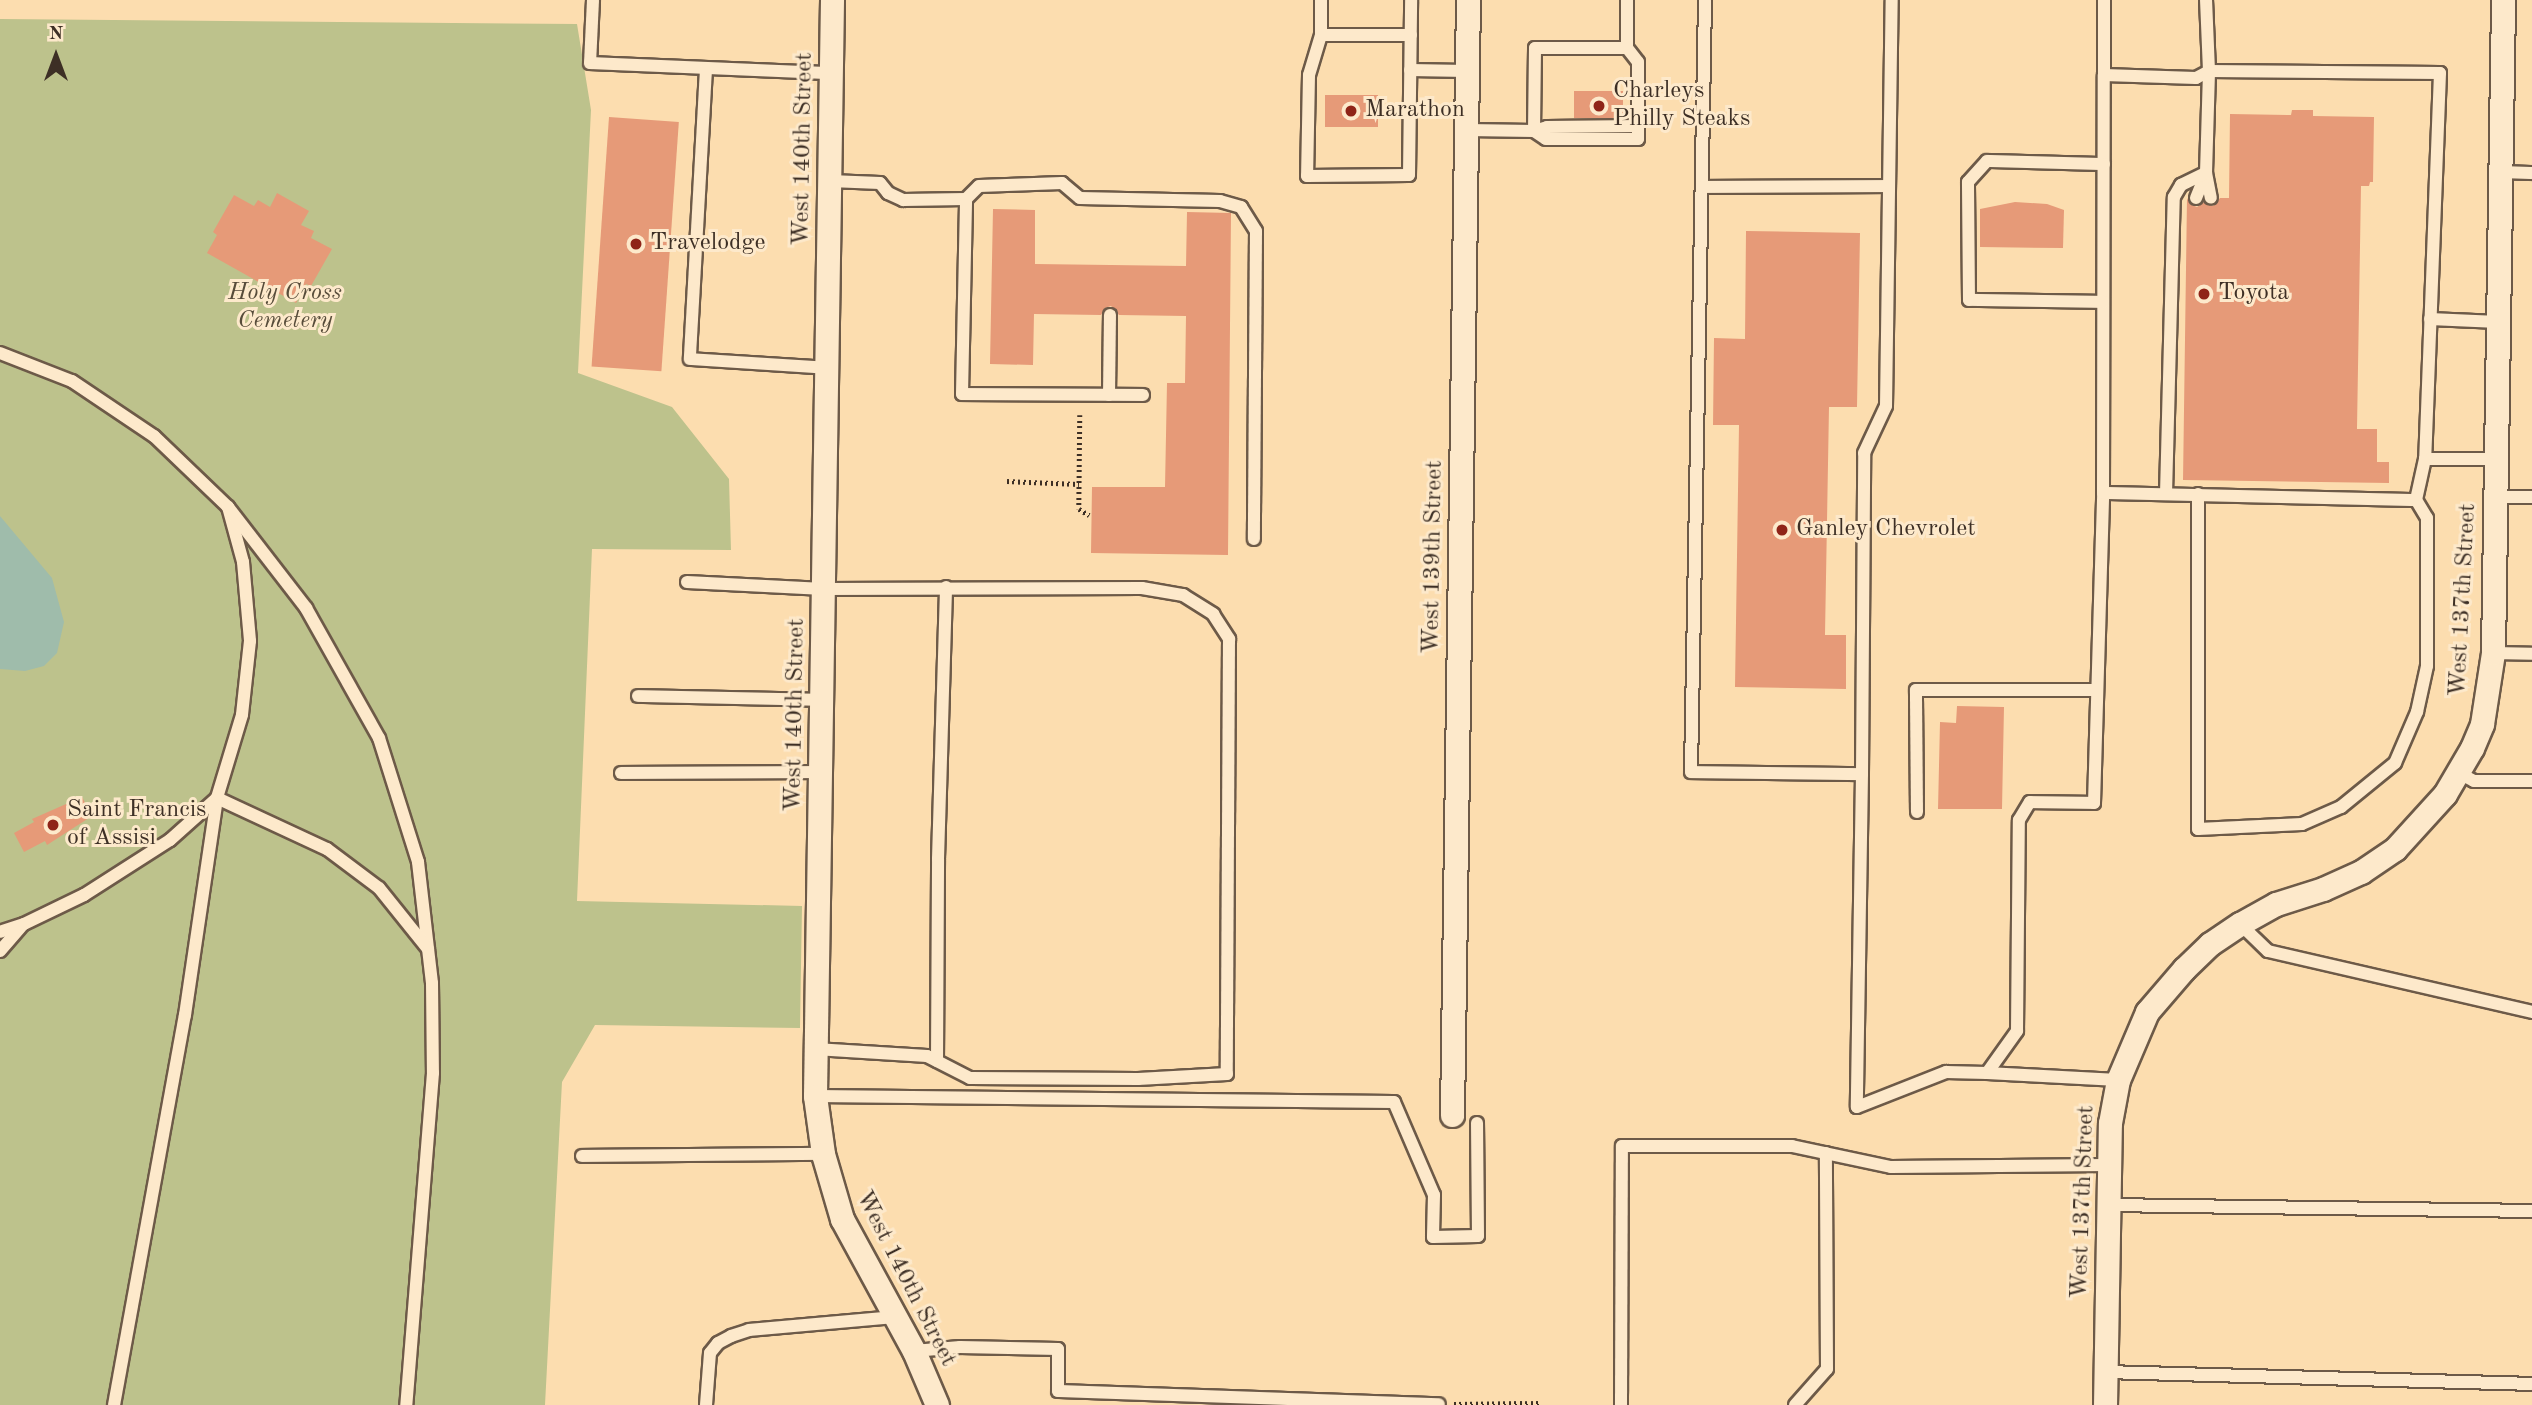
<!DOCTYPE html>
<style>
body{margin:0}
#map{position:relative;width:2532px;height:1405px;overflow:hidden;background:#fcddaf;font-family:"Old Standard TT",serif}
div>[style]{position:absolute}
[style*='--x']{left:calc(var(--x)*1px);top:calc(var(--y)*1px);width:calc(var(--w)*1px);rotate:calc(var(--a)*1deg)}
.green>*{inset:0;background:#bdc28c}
.water>*{inset:0;background:#9fbcab}
.building>*{inset:0;background:#e69a78;transform-origin:0 0}
.path>*{height:4.5px;margin-top:-2.25px;transform-origin:0;background:repeating-linear-gradient(90deg,#3d2f25 0 2px,transparent 0 5.5px)}
.roads{filter:drop-shadow(2px 0 #6d5a48) drop-shadow(-2px 0 #6d5a48) drop-shadow(0 2px #6d5a48) drop-shadow(0 -2px #6d5a48)}
.service>*{height:12px;margin:-6px;padding:0 6px;transform-origin:6px;border-radius:6px;background:#fde9cb}
.minor>*{height:23px;margin:-11.5px;padding:0 11.5px;transform-origin:11.5px;border-radius:11.5px;background:#fde9cb}
.dots>*{width:19px;height:19px;translate:-50% -50%;box-sizing:border-box;border:4px solid #fde9cb;border-radius:50%}
span{translate:-50% -50%;white-space:nowrap;text-align:center;line-height:1.15;-webkit-text-stroke:6px #fde9cb;paint-order:stroke}
.poi-label{font-size:24px;color:#3d2f25}
.left{translate:0 -50%;text-align:left}
.street-label{font-size:24px;color:#3d2f25}
.park-label{font-size:24px;color:#574c3a;font-style:italic}
.north{position:absolute;left:21px;top:21px;width:70px;height:70px;-webkit-text-stroke:5px #fde9cb;paint-order:stroke;rotate:0deg;font-size:19px;font-weight:700;line-height:28px;text-align:center;color:#3d2f25}
.north::after{content:'';display:block;margin:auto;width:24px;height:32px;background:#3d2f25;clip-path:polygon(50% 0,100% 100%,50% 72%,0 100%)}
</style>
<div id="map">
<div class="green">
<i style="clip-path:polygon(0 19px,577px 24px,591px 110px,578px 373px,672px 407px,729px 479px,731px 550px,592px 549px,577px 901px,802px 906px,800px 1028px,595px 1025px,562px 1082px,545px 1405px,0 1405px)"></i>
</div>
<div class="water">
<i style="clip-path:polygon(0 516px,52px 578px,64px 622px,57px 653px,44px 666px,25px 671px,0 669px)"></i>
</div>
<div class="building">
<i style="left:1574px;top:91px;width:49px;height:27px"></i>
<i style="left:1325px;top:95px;width:53px;height:32px"></i>
<i style="clip-path:polygon(2292px 110px,2313px 110px,2313px 116px,2374px 117px,2373px 182px,2370px 182px,2369px 186px,2361px 186px,2357px 429px,2377px 429px,2377px 462px,2389px 462px,2389px 483px,2183px 480px,2187px 198px,2190px 204px,2197px 207px,2204px 202px,2213px 206px,2220px 198px,2229px 198px,2230px 114px,2291px 115px)"></i>
<i style="left:609px;top:117px;width:70px;height:250px;rotate:4deg"></i>
<i style="clip-path:polygon(277px 193px,309px 211px,301px 225px,314px 231px,311px 238px,332px 249px,311px 286px,306px 284px,296px 303px,207px 253px,217px 235px,213px 232px,234px 195px,254px 206px,258px 200px,270px 207px)"></i>
<i style="clip-path:polygon(2015px 202px,2047px 204px,2064px 210px,2063px 248px,1980px 247px,1980px 209px)"></i>
<i style="clip-path:polygon(993px 209px,1035px 210px,1035px 264px,1186px 266px,1187px 212px,1231px 213px,1228px 555px,1091px 553px,1092px 487px,1165px 487px,1167px 383px,1185px 383px,1186px 316px,1119px 315px,1111px 306px,1105px 308px,1101px 315px,1034px 314px,1033px 365px,990px 364px)"></i>
<i style="clip-path:polygon(1746px 231px,1860px 233px,1857px 407px,1829px 407px,1825px 635px,1846px 635px,1846px 689px,1735px 687px,1739px 425px,1713px 425px,1714px 338px,1745px 339px)"></i>
<i style="clip-path:polygon(1957px 706px,2004px 707px,2002px 809px,1938px 809px,1940px 722px,1956px 723px)"></i>
<i style="clip-path:polygon(82px 797px,92px 816px,47px 845px,45px 841px,24px 852px,14px 833px,34px 822px,32px 819px)"></i>
</div>
<div class="path">
<i style="--x:1080;--y:415;--w:94;--a:90.6"></i>
<i style="--x:1079;--y:509;--w:12;--a:31"></i>
<i style="--x:1007;--y:481;--w:72;--a:2.4"></i>
<i style="--x:1454;--y:1404;--w:86;--a:-0.7"></i>
</div>
<div class="roads">
<div class="service">
<i style="--x:593;--y:0;--w:63;--a:92.7"></i>
<i style="--x:590;--y:63;--w:242;--a:2.4"></i>
<i style="--x:1321;--y:0;--w:35;--a:90"></i>
<i style="--x:1321;--y:35;--w:90;--a:0"></i>
<i style="--x:1705;--y:0;--w:772;--a:91.04"></i>
<i style="--x:1691;--y:772;--w:171;--a:0.7"></i>
<i style="--x:1862;--y:774;--w:333;--a:90.9"></i>
<i style="--x:1857;--y:1107;--w:96;--a:-21.5"></i>
<i style="--x:1946;--y:1072;--w:41;--a:1.4"></i>
<i style="--x:1987;--y:1073;--w:52;--a:-54.5"></i>
<i style="--x:2017;--y:1031;--w:211;--a:-89.5"></i>
<i style="--x:2019;--y:820;--w:21;--a:-59"></i>
<i style="--x:2030;--y:802;--w:64;--a:0.9"></i>
<i style="--x:2094;--y:803;--w:310;--a:-88.3"></i>
<i style="--x:2103;--y:493;--w:418;--a:-89.9"></i>
<i style="--x:2104;--y:75;--w:92;--a:1.9"></i>
<i style="--x:2196;--y:78;--w:15;--a:-28"></i>
<i style="--x:2209;--y:71;--w:231;--a:0.5"></i>
<i style="--x:2440;--y:73;--w:386;--a:92.2"></i>
<i style="--x:2425;--y:459;--w:42;--a:102.4"></i>
<i style="--x:2416;--y:500;--w:313;--a:-178.7"></i>
<i style="--x:2104;--y:0;--w:75;--a:90"></i>
<i style="--x:1321;--y:35;--w:42;--a:106.7"></i>
<i style="--x:1309;--y:75;--w:101;--a:91.1"></i>
<i style="--x:1307;--y:176;--w:102;--a:-0.6"></i>
<i style="--x:1409;--y:175;--w:175;--a:-89.3"></i>
<i style="--x:706;--y:69;--w:290;--a:93.2"></i>
<i style="--x:690;--y:359;--w:138;--a:3.7"></i>
<i style="--x:1410;--y:70;--w:57;--a:1"></i>
<i style="--x:1467;--y:130;--w:67;--a:0.9"></i>
<i style="--x:1534;--y:131;--w:14;--a:-17"></i>
<i style="--x:1547;--y:127;--w:91;--a:-0.6"></i>
<i style="--x:1534;--y:131;--w:14;--a:34"></i>
<i style="--x:1546;--y:139;--w:92;--a:0"></i>
<i style="--x:1638;--y:139;--w:77;--a:-90"></i>
<i style="--x:1638;--y:62;--w:18;--a:-128"></i>
<i style="--x:1627;--y:48;--w:48;--a:-90"></i>
<i style="--x:1534;--y:131;--w:83;--a:-89.3"></i>
<i style="--x:1535;--y:48;--w:92;--a:0"></i>
<i style="--x:2500;--y:172;--w:32;--a:2"></i>
<i style="--x:2206;--y:173;--w:25;--a:79"></i>
<i style="--x:830;--y:181;--w:50;--a:2.3"></i>
<i style="--x:880;--y:183;--w:13;--a:51"></i>
<i style="--x:888;--y:193;--w:17;--a:25"></i>
<i style="--x:903;--y:200;--w:63;--a:-0.9"></i>
<i style="--x:1702;--y:187;--w:187;--a:-0.3"></i>
<i style="--x:2196;--y:198;--w:27;--a:-68"></i>
<i style="--x:2103;--y:302;--w:134;--a:-179.1"></i>
<i style="--x:1969;--y:300;--w:118;--a:-90.5"></i>
<i style="--x:1968;--y:182;--w:28;--a:-48"></i>
<i style="--x:1987;--y:161;--w:117;--a:1.5"></i>
<i style="--x:2430;--y:319;--w:68;--a:2.5"></i>
<i style="--x:0;--y:353;--w:77;--a:21.3"></i>
<i style="--x:72;--y:381;--w:99;--a:33.9"></i>
<i style="--x:154;--y:436;--w:103;--a:43.8"></i>
<i style="--x:228;--y:507;--w:57;--a:74.7"></i>
<i style="--x:243;--y:562;--w:79;--a:84.9"></i>
<i style="--x:250;--y:641;--w:74;--a:96.2"></i>
<i style="--x:242;--y:715;--w:87;--a:106.8"></i>
<i style="--x:217;--y:798;--w:63;--a:138.2"></i>
<i style="--x:170;--y:840;--w:102;--a:147.4"></i>
<i style="--x:84;--y:895;--w:67;--a:154.2"></i>
<i style="--x:24;--y:924;--w:25;--a:162"></i>
<i style="--x:1109;--y:395;--w:80;--a:-89.3"></i>
<i style="--x:1143;--y:395;--w:181;--a:-179.7"></i>
<i style="--x:962;--y:394;--w:195;--a:-88.8"></i>
<i style="--x:966;--y:199;--w:18;--a:-45"></i>
<i style="--x:979;--y:186;--w:83;--a:-2.1"></i>
<i style="--x:1062;--y:183;--w:23;--a:40"></i>
<i style="--x:1080;--y:198;--w:140;--a:1.2"></i>
<i style="--x:1220;--y:201;--w:22;--a:16"></i>
<i style="--x:1241;--y:207;--w:28;--a:58"></i>
<i style="--x:1256;--y:231;--w:308;--a:90.4"></i>
<i style="--x:2425;--y:459;--w:71;--a:0"></i>
<i style="--x:2166;--y:494;--w:297;--a:-88.5"></i>
<i style="--x:2174;--y:197;--w:14;--a:-60"></i>
<i style="--x:2181;--y:185;--w:28;--a:-26"></i>
<i style="--x:2206;--y:173;--w:102;--a:-88.3"></i>
<i style="--x:2209;--y:71;--w:71;--a:-92.4"></i>
<i style="--x:2198;--y:494;--w:335;--a:90"></i>
<i style="--x:2198;--y:829;--w:104;--a:-2.8"></i>
<i style="--x:2302;--y:824;--w:43;--a:-23.6"></i>
<i style="--x:2341;--y:807;--w:70;--a:-39.2"></i>
<i style="--x:2395;--y:763;--w:56;--a:-66.7"></i>
<i style="--x:2417;--y:712;--w:47;--a:-77.7"></i>
<i style="--x:2427;--y:666;--w:148;--a:-90"></i>
<i style="--x:2427;--y:518;--w:21;--a:-121"></i>
<i style="--x:2495;--y:497;--w:37;--a:0"></i>
<i style="--x:228;--y:507;--w:128;--a:52.3"></i>
<i style="--x:306;--y:608;--w:149;--a:60.7"></i>
<i style="--x:379;--y:738;--w:130;--a:72.5"></i>
<i style="--x:418;--y:862;--w:122;--a:83.4"></i>
<i style="--x:432;--y:983;--w:90;--a:89.4"></i>
<i style="--x:433;--y:1073;--w:333;--a:94.6"></i>
<i style="--x:687;--y:582;--w:137;--a:2.9"></i>
<i style="--x:824;--y:589;--w:318;--a:-0.2"></i>
<i style="--x:1142;--y:588;--w:42;--a:9.7"></i>
<i style="--x:1183;--y:595;--w:36;--a:32"></i>
<i style="--x:1213;--y:614;--w:30;--a:57"></i>
<i style="--x:1229;--y:639;--w:435;--a:90.3"></i>
<i style="--x:1227;--y:1074;--w:89;--a:176.8"></i>
<i style="--x:1138;--y:1079;--w:168;--a:-179.7"></i>
<i style="--x:970;--y:1078;--w:48;--a:-152.9"></i>
<i style="--x:927;--y:1056;--w:112;--a:-176.4"></i>
<i style="--x:2493;--y:653;--w:39;--a:1"></i>
<i style="--x:638;--y:696;--w:184;--a:1.2"></i>
<i style="--x:621;--y:773;--w:200;--a:-0.3"></i>
<i style="--x:2459;--y:773;--w:17;--a:28"></i>
<i style="--x:2474;--y:781;--w:58;--a:0"></i>
<i style="--x:1862;--y:774;--w:321;--a:-89.6"></i>
<i style="--x:1864;--y:453;--w:52;--a:-64.9"></i>
<i style="--x:1886;--y:406;--w:406;--a:-89.2"></i>
<i style="--x:1917;--y:812;--w:122;--a:-90.5"></i>
<i style="--x:1916;--y:690;--w:181;--a:0"></i>
<i style="--x:2240;--y:924;--w:39;--a:44"></i>
<i style="--x:2268;--y:951;--w:271;--a:13"></i>
<i style="--x:0;--y:951;--w:32;--a:-49"></i>
<i style="--x:937;--y:1061;--w:202;--a:-89.7"></i>
<i style="--x:938;--y:859;--w:272;--a:-88.3"></i>
<i style="--x:1987;--y:1073;--w:131;--a:3.1"></i>
<i style="--x:815;--y:1096;--w:579;--a:0.59"></i>
<i style="--x:1394;--y:1102;--w:101;--a:66.7"></i>
<i style="--x:1434;--y:1195;--w:42;--a:91.4"></i>
<i style="--x:1433;--y:1237;--w:45;--a:-1.3"></i>
<i style="--x:1478;--y:1236;--w:113;--a:-90.5"></i>
<i style="--x:582;--y:1156;--w:241;--a:-0.5"></i>
<i style="--x:2106;--y:1205;--w:426;--a:0.8"></i>
<i style="--x:914;--y:1351;--w:46;--a:-5"></i>
<i style="--x:960;--y:1347;--w:98;--a:1.2"></i>
<i style="--x:1058;--y:1349;--w:42;--a:90"></i>
<i style="--x:1058;--y:1391;--w:381;--a:2"></i>
<i style="--x:2105;--y:1372;--w:427;--a:1.6"></i>
<i style="--x:114;--y:1405;--w:396;--a:-79.7"></i>
<i style="--x:185;--y:1015;--w:219;--a:-81.6"></i>
<i style="--x:217;--y:798;--w:121;--a:24.9"></i>
<i style="--x:327;--y:849;--w:65;--a:36.9"></i>
<i style="--x:379;--y:888;--w:78;--a:51.2"></i>
<i style="--x:706;--y:1405;--w:52;--a:-85.6"></i>
<i style="--x:710;--y:1353;--w:13;--a:-51"></i>
<i style="--x:718;--y:1343;--w:15;--a:-28"></i>
<i style="--x:731;--y:1336;--w:19;--a:-18"></i>
<i style="--x:749;--y:1330;--w:146;--a:-5.1"></i>
<i style="--x:1621;--y:1405;--w:259;--a:-89.8"></i>
<i style="--x:1622;--y:1146;--w:170;--a:0"></i>
<i style="--x:1792;--y:1146;--w:101;--a:12"></i>
<i style="--x:1891;--y:1167;--w:216;--a:-0.5"></i>
<i style="--x:1795;--y:1405;--w:48;--a:-48.4"></i>
<i style="--x:1827;--y:1369;--w:216;--a:-90.3"></i>
</div>
<div class="minor">
<i style="--x:832;--y:0;--w:1096;--a:90.89"></i>
<i style="--x:815;--y:1096;--w:59;--a:82.1"></i>
<i style="--x:823;--y:1154;--w:68;--a:73.7"></i>
<i style="--x:842;--y:1219;--w:150;--a:61.4"></i>
<i style="--x:914;--y:1351;--w:59;--a:66.9"></i>
<i style="--x:1452;--y:1115;--w:1115;--a:-89.18"></i>
<i style="--x:2105;--y:1405;--w:282;--a:-89"></i>
<i style="--x:2110;--y:1123;--w:44;--a:-79.5"></i>
<i style="--x:2118;--y:1080;--w:74;--a:-66.9"></i>
<i style="--x:2147;--y:1012;--w:57;--a:-49.3"></i>
<i style="--x:2184;--y:969;--w:36;--a:-44"></i>
<i style="--x:2210;--y:944;--w:36;--a:-34"></i>
<i style="--x:2240;--y:924;--w:41;--a:-29.1"></i>
<i style="--x:2276;--y:904;--w:49;--a:-17.7"></i>
<i style="--x:2323;--y:889;--w:42;--a:-24.1"></i>
<i style="--x:2361;--y:872;--w:41;--a:-34.1"></i>
<i style="--x:2395;--y:849;--w:74;--a:-47.7"></i>
<i style="--x:2445;--y:794;--w:53;--a:-59.6"></i>
<i style="--x:2472;--y:748;--w:26;--a:-67"></i>
<i style="--x:2482;--y:724;--w:72;--a:-81.2"></i>
<i style="--x:2493;--y:653;--w:653;--a:-89.12"></i>
</div>
</div>
<div class="dots">
<i style="left:1599px;top:106px;background:#8f2418"></i>
<i style="left:1351px;top:111px;background:#8f2418"></i>
<i style="left:636px;top:244px;background:#8f2418"></i>
<i style="left:2204px;top:294px;background:#8f2418"></i>
<i style="left:1782px;top:530px;background:#8f2418"></i>
<i style="left:53px;top:825px;background:#8f2418"></i>
</div>
<div class="poi-label">
<span class="left" style="left:1613px;top:106px">Charleys<br>Philly Steaks</span>
<span class="left" style="left:1365px;top:111px">Marathon</span>
<span class="left" style="left:650px;top:244px">Travelodge</span>
<span class="left" style="left:2218px;top:294px">Toyota</span>
<span class="left" style="left:1796px;top:530px">Ganley Chevrolet</span>
<span class="left" style="left:67px;top:825px">Saint Francis<br>of Assisi</span>
</div>
<div class="street-label">
<span style="left:804px;top:149px;rotate:-89deg">West 140th Street</span>
<span style="left:1434px;top:557px;rotate:-89deg">West 139th Street</span>
<span style="left:2464px;top:600px;rotate:-87deg">West 137th Street</span>
<span style="left:796px;top:715px;rotate:-89deg">West 140th Street</span>
<span style="left:2084px;top:1202px;rotate:-88deg">West 137th Street</span>
<span style="left:905px;top:1279px;rotate:63deg">West 140th Street</span>
</div>
<div class="park-label">
<span style="left:285px;top:308px">Holy Cross<br>Cemetery</span>
</div>
<div class="north">N</div>
</div>
